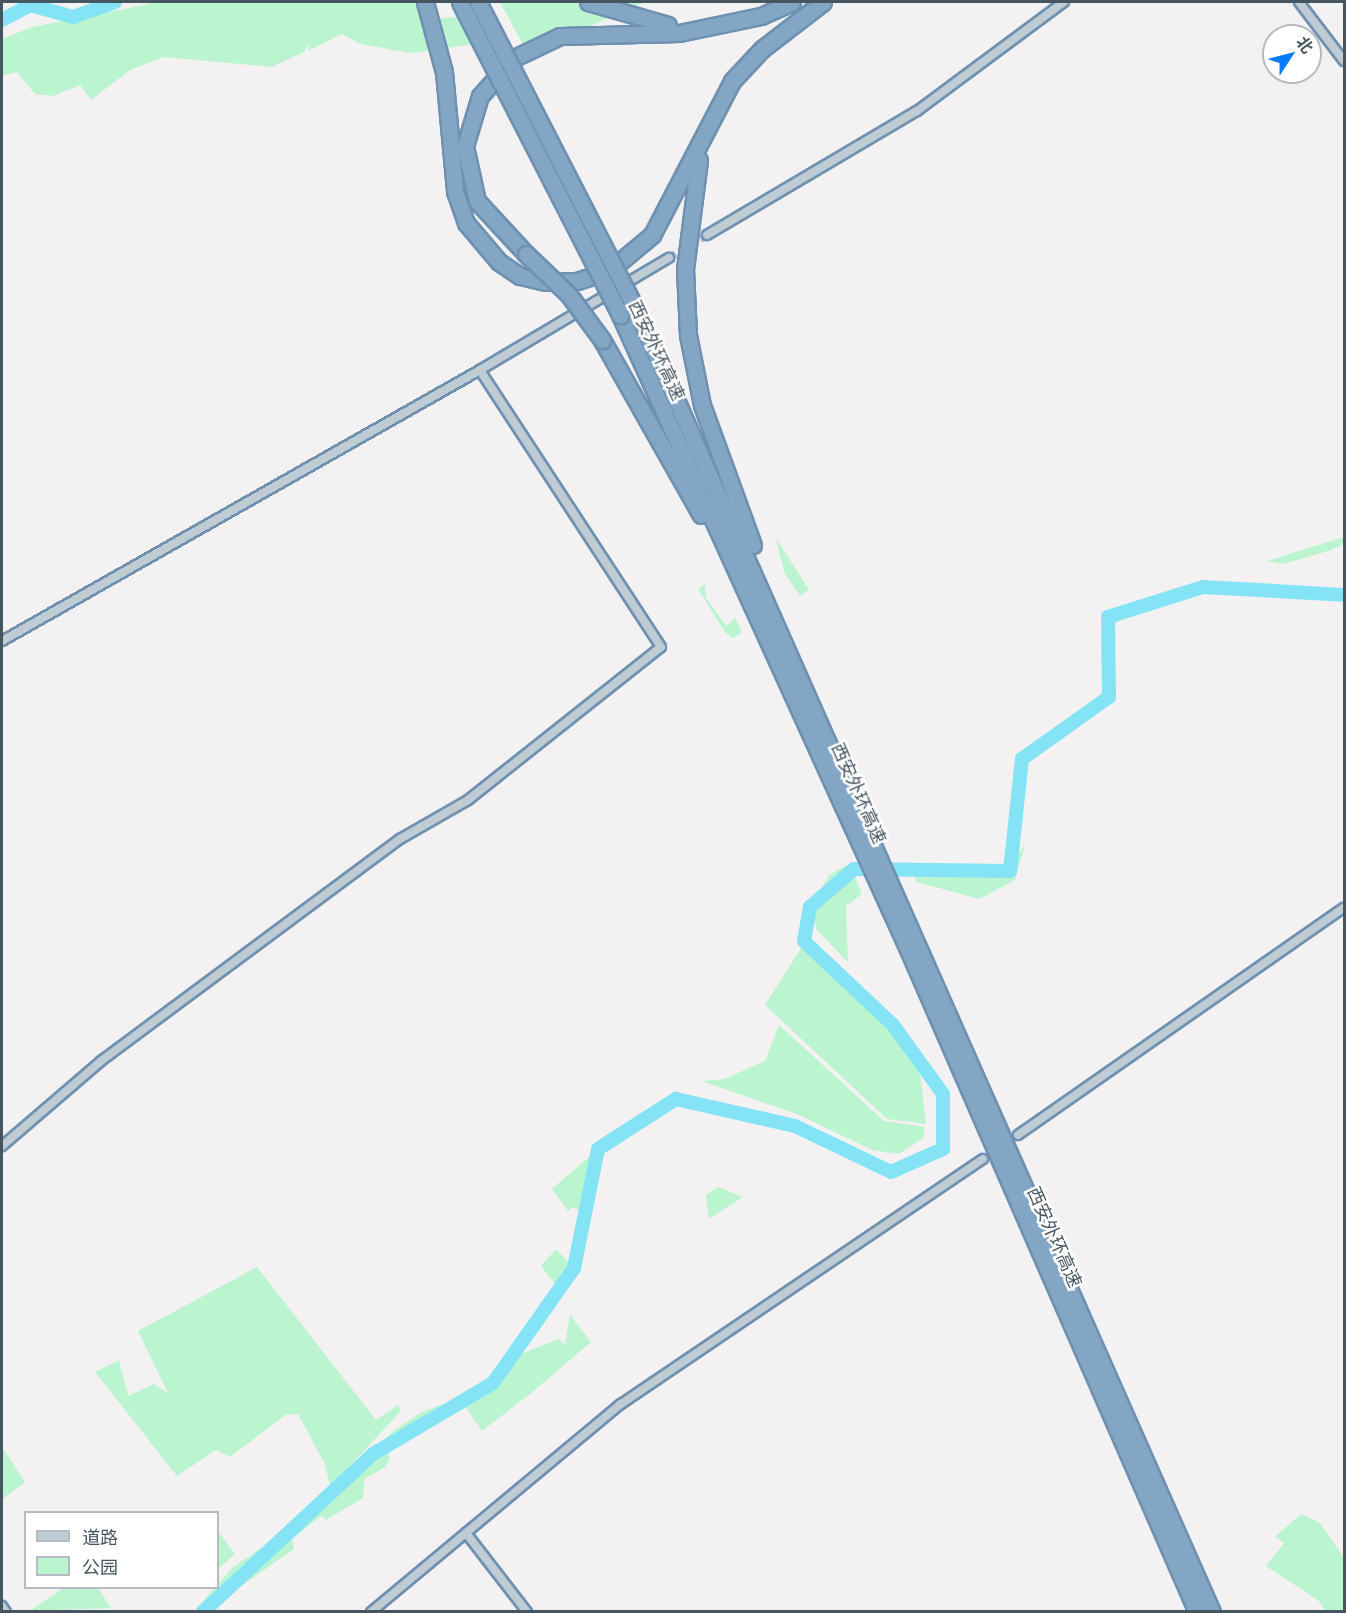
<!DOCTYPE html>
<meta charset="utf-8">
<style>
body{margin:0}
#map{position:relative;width:1346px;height:1613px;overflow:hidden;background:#f3f1f1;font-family:Manrope,"Noto Sans SC",sans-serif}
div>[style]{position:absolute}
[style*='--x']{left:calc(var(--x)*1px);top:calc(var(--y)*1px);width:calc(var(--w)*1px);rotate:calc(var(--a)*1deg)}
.green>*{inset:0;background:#bbf5cf}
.river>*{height:14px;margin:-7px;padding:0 7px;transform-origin:7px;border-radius:7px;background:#84e4f6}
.minor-tunnel>*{height:8px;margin-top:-4px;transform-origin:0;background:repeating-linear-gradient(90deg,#c8cacd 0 8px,transparent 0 12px)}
.roads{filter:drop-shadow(2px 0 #6e91b1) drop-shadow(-2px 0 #6e91b1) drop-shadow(0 2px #6e91b1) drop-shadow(0 -2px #6e91b1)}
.minor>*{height:8px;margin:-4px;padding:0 4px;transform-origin:4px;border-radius:4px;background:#c0ccd4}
.motorway>*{height:15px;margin:-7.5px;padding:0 7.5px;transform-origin:7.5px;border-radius:7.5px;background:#83a6c5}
.bridges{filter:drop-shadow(2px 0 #6e91b1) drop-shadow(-2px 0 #6e91b1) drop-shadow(0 2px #6e91b1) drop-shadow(0 -2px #6e91b1)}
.motorway-bridge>*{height:15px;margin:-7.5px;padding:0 7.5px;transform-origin:7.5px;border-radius:7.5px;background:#83a6c5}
span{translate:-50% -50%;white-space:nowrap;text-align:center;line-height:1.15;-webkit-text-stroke:5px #fff;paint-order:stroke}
.street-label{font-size:18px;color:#465661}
.frame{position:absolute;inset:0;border:3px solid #465661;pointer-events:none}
.legend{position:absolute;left:24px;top:1511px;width:195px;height:78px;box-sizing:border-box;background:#fff;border:2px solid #b5bbc0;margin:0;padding:8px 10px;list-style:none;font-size:18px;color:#465661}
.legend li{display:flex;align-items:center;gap:12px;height:30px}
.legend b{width:30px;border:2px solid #b5bbc0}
.north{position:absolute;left:1262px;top:24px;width:60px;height:60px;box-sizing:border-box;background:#fff;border:2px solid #b5bbc0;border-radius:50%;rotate:54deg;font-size:16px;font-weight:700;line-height:24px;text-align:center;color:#465661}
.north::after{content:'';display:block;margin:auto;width:21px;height:27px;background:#047cfa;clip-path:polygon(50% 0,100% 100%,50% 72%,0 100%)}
</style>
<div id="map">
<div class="green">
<i style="clip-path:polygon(159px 2px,419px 2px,425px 21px,460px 16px,475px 44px,411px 53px,360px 44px,342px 34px,308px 51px,309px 43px,304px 52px,272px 67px,164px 57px,130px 70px,91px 100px,80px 85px,53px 96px,35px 94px,17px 72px,2px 76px,2px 39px,32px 27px)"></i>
<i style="clip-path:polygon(500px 2px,645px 2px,528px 54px)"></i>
<i style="clip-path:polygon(1344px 537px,1344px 544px,1331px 550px,1284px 564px,1267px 561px)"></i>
<i style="clip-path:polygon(776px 538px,809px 590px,800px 596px,784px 572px)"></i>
<i style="clip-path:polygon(705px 584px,706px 598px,726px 626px,735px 618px,742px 633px,732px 638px,725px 632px,698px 589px)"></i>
<i style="clip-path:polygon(1025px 845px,1015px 880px,979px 899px,917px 882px,909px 866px,955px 876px,987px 876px,1011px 863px)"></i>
<i style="clip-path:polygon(849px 864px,862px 894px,846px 906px,848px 962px,816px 929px,813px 905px,829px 875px)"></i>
<i style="clip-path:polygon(807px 939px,838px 979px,918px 1054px,926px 1124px,887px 1119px,765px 1005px)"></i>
<i style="clip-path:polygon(779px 1025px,884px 1121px,925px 1127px,923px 1138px,899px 1154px,872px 1150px,799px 1115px,702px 1081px,724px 1079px,765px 1061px)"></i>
<i style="clip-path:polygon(597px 1150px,583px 1212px,573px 1207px,568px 1211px,552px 1189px)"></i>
<i style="clip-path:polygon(718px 1187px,743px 1197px,709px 1219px,706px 1195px)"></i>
<i style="clip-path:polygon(556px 1249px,573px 1267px,561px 1292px,541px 1266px)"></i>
<i style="clip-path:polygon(257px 1267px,376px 1420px,398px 1405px,401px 1411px,330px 1487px,325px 1464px,298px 1414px,285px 1415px,230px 1457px,216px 1450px,177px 1476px,95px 1372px,119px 1360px,128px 1396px,154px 1384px,168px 1393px,138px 1331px)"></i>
<i style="clip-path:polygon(570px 1315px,591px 1342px,530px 1394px,482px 1431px,465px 1406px,406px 1431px,387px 1449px,390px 1459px,385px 1467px,364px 1479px,363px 1498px,326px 1520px,321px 1516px,292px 1539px,294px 1549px,206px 1611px,194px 1611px,232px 1568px,325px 1504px,393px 1431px,422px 1412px,488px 1387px,521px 1354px,559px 1339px,565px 1345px)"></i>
<i style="clip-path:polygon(2px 1447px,25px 1482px,2px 1500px)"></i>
<i style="clip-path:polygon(1301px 1514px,1320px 1523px,1344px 1558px,1344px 1611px,1325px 1611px,1319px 1601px,1266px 1566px,1284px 1543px,1275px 1537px)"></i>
<i style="clip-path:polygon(218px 1531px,235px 1554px,218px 1569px)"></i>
<i style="clip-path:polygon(63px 1588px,98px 1588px,111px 1608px,30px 1611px)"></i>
</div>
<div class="river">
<i style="--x:2;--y:20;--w:32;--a:-28"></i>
<i style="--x:30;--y:5;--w:45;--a:15.6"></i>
<i style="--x:73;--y:17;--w:45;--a:-19.7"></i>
<i style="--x:203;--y:1612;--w:232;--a:-42.9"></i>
<i style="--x:373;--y:1454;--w:139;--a:-30.6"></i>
<i style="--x:493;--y:1383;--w:141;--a:-54.8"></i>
<i style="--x:574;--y:1268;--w:121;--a:-78.6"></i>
<i style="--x:598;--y:1149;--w:93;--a:-32.7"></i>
<i style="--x:676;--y:1099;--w:122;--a:12.8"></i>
<i style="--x:795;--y:1126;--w:106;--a:25.6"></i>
<i style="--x:891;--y:1172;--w:57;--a:-23.9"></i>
<i style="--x:943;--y:1149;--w:55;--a:-90"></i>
<i style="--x:943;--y:1094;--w:85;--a:-125.9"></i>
<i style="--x:893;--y:1025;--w:122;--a:-136.7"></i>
<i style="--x:804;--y:941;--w:35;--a:-80"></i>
<i style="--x:810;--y:907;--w:58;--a:-40.8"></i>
<i style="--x:854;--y:869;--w:156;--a:0.7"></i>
<i style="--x:1010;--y:871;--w:113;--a:-83.9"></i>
<i style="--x:1022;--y:759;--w:107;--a:-35.5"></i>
<i style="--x:1109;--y:697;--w:80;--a:-90.7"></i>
<i style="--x:1108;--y:617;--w:100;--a:-17.5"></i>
<i style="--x:1203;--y:587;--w:141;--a:3.2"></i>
</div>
<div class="minor-tunnel">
<i style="--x:669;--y:258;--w:44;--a:-31.2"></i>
</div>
<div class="roads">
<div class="minor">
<i style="--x:1299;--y:2;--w:74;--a:52.7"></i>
<i style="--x:707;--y:235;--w:244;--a:-30.6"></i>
<i style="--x:917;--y:111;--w:183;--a:-36.6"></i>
<i style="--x:2;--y:641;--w:549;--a:-29.55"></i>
<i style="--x:1018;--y:1135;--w:397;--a:-34.9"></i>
<i style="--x:2;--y:1146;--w:130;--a:-40.6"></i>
<i style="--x:101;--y:1061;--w:372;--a:-36.6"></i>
<i style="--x:400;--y:839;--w:78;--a:-29.8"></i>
<i style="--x:468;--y:800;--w:246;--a:-38.4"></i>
<i style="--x:661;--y:647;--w:331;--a:-123.2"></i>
<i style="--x:480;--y:370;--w:220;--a:-30.7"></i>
<i style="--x:466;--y:1533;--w:100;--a:52.3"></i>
<i style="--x:2;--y:1606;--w:7;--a:56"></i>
<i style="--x:371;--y:1612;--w:325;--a:-39.8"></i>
<i style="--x:621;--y:1404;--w:437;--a:-34.1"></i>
</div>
<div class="motorway">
<i style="--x:425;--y:2;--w:73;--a:74.8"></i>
<i style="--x:444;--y:72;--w:120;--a:84.7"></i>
<i style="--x:455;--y:191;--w:34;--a:71"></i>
<i style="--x:466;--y:223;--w:51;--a:49.8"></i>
<i style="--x:499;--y:262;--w:25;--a:34"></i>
<i style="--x:520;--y:276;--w:27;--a:13"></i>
<i style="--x:546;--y:282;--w:31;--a:-2"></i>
<i style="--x:577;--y:281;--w:35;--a:-18"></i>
<i style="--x:610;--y:270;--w:55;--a:-39.8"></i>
<i style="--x:652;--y:235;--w:174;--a:-62.5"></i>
<i style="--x:732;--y:81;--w:44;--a:-46.8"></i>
<i style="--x:762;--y:49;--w:77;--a:-37.6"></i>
<i style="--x:588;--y:2;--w:83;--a:16"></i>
<i style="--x:699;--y:160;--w:110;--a:97.3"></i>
<i style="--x:685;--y:269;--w:66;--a:87.4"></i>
<i style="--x:688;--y:335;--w:71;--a:78.7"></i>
<i style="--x:702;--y:405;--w:149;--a:70"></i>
<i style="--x:526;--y:254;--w:72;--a:-132.8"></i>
<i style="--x:477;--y:201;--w:56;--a:-102.3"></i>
<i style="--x:465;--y:146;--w:52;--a:-73.3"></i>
<i style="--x:480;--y:96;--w:51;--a:-48.2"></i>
<i style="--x:514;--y:58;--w:51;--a:-25.6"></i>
<i style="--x:560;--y:36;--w:119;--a:-1.4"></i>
<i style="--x:679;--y:33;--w:84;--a:-11.7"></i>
<i style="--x:761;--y:16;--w:34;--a:-24"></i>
<i style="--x:635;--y:307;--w:1427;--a:66.15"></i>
<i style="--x:620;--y:315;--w:694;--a:65.58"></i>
<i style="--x:907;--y:947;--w:725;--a:66.44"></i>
<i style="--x:602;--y:340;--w:201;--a:60.5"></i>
</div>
</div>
<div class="bridges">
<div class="motorway-bridge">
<i style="--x:460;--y:2;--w:352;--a:62.9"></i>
<i style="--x:478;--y:2;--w:343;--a:62.8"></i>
<i style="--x:526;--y:254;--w:59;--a:43.6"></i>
<i style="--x:569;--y:295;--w:56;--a:53.7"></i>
</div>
</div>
<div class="street-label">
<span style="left:657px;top:350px;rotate:65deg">西安外环高速</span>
<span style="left:859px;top:793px;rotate:66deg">西安外环高速</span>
<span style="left:1055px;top:1237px;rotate:66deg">西安外环高速</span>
</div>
<div class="frame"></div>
<ul class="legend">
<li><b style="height:8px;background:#c0ccd4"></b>道路</li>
<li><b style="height:16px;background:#bbf5cf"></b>公园</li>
</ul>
<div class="north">北</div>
</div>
